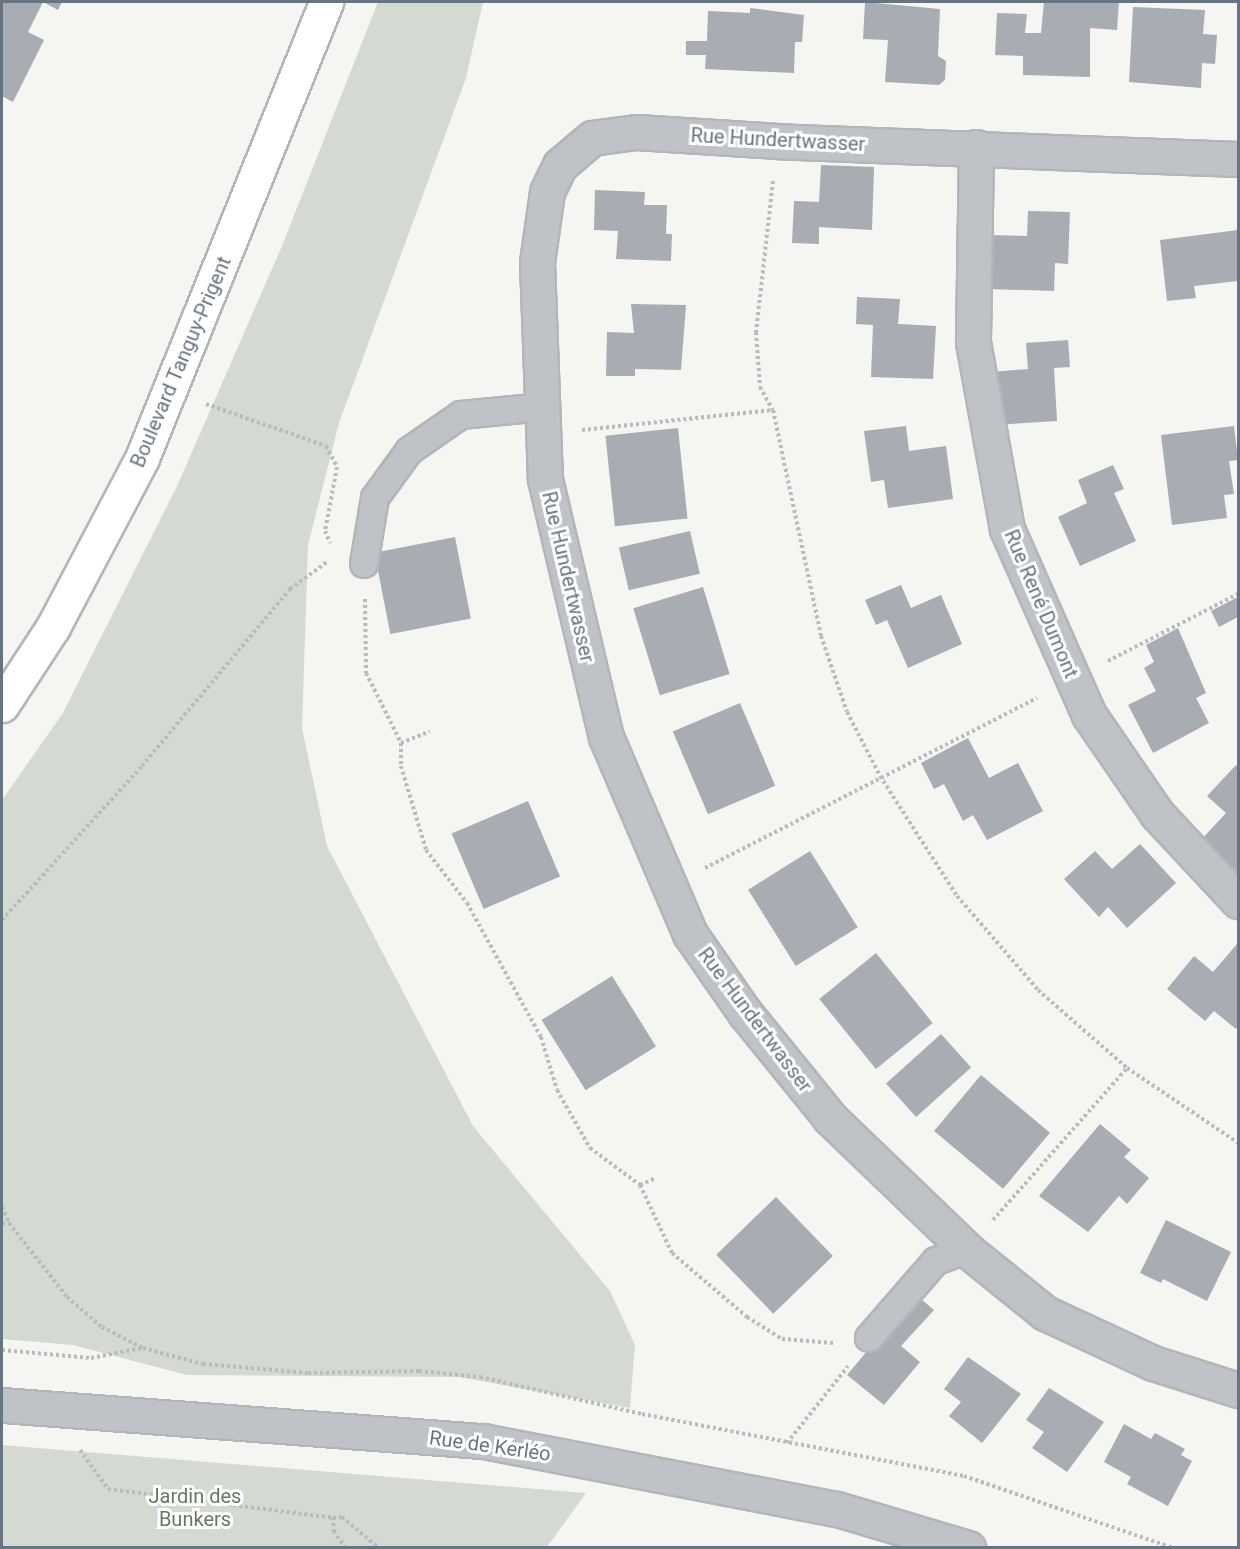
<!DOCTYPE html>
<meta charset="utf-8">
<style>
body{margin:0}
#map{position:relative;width:1240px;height:1549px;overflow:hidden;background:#f5f5f2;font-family:Roboto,sans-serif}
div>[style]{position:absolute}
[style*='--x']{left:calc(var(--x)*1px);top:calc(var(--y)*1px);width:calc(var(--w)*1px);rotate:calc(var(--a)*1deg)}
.green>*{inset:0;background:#d4dad2}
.building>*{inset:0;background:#a7adb3;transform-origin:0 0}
.path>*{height:4px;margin-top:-2px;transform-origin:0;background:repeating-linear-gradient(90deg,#b9bbbe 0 3px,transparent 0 6px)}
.roads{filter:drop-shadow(2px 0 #b2b6ba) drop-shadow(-2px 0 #b2b6ba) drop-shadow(0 2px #b2b6ba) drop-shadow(0 -2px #b2b6ba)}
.lane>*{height:26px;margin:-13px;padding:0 13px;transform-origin:13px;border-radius:13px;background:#bfc2c6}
.street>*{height:33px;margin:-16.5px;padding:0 16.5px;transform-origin:16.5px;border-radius:16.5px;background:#bfc2c6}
.secondary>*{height:33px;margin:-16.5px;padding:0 16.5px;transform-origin:16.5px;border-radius:16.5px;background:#fff}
span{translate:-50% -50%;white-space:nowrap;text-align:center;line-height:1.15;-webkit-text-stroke:6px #fff;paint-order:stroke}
.street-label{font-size:20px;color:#677481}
.park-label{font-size:20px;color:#687865}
.frame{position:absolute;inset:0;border:3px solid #677481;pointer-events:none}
</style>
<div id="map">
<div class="green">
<i style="clip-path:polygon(378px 2px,483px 2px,466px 78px,339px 423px,308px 545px,302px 728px,327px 846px,473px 1126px,610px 1291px,635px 1345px,630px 1408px,459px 1377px,187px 1375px,73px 1345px,2px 1339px,2px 800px,63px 713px,178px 484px,282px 246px)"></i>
<i style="clip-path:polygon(2px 1445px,586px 1493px,547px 1547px,2px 1547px)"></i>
</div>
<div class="building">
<i style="clip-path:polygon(2px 2px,62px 2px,58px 10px,43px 2px,28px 32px,44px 40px,13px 102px,2px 96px)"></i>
<i style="clip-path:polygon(865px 2px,940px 9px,938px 56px,946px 61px,945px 80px,939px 85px,885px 82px,888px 40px,863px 39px)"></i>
<i style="clip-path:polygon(1044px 2px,1119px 2px,1117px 30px,1090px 28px,1090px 77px,1023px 75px,1023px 56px,995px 55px,997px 13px,1027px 14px,1025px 33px,1041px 33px)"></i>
<i style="clip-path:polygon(1133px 7px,1205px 10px,1203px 34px,1217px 35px,1215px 64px,1202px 63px,1201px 88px,1129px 82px)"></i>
<i style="clip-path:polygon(750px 8px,804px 15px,802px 42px,795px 42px,794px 73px,705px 69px,706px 55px,686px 55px,686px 41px,707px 41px,708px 11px,750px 13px)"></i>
<i style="clip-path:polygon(821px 165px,874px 167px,872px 230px,819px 227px,819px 244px,792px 243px,794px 201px,819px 202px)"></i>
<i style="clip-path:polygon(595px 190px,645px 192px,644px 205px,667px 205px,666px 234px,672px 234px,671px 261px,616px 259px,618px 231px,594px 230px)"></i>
<i style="clip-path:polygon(1028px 211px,1070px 212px,1068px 264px,1055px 263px,1054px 291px,988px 289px,990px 235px,1027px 236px)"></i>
<i style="clip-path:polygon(1238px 230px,1238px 281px,1194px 286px,1196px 298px,1167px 301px,1160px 240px)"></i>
<i style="clip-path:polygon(857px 297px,900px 299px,898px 324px,936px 326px,933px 379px,871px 377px,873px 325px,856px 324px)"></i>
<i style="clip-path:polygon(631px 304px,686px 305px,681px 370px,635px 369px,635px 376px,606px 376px,607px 332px,634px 333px)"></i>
<i style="clip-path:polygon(1068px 340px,1070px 367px,1054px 368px,1057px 421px,994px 425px,991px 372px,1028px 369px,1026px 343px)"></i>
<i style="clip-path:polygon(906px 426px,909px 451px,946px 446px,953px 499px,888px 508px,884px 480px,871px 482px,864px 431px)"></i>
<i style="clip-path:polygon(1234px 426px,1238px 460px,1229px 461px,1234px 494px,1224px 495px,1227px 518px,1172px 525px,1161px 435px)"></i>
<i style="left:678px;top:428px;width:91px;height:73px;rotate:84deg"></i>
<i style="clip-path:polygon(1113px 465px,1124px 489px,1114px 493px,1136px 541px,1080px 566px,1058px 517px,1087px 503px,1078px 480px)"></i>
<i style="left:690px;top:531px;width:44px;height:73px;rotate:77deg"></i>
<i style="left:455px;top:537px;width:83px;height:82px;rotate:79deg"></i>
<i style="clip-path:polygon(901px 585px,911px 608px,941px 595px,962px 644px,908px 668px,887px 620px,876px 625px,865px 600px)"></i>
<i style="left:703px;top:587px;width:91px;height:73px;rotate:73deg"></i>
<i style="clip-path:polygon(1238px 597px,1238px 617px,1219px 627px,1211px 611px)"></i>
<i style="clip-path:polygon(1178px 628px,1206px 693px,1196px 698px,1209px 723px,1153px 753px,1128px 705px,1156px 691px,1144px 668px,1154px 662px,1146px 645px)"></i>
<i style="left:740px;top:703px;width:90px;height:73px;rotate:67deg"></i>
<i style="clip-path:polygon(968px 738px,989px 778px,1018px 763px,1043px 811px,987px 840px,973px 815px,963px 821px,944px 784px,934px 789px,921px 763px)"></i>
<i style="clip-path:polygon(1236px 765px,1238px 767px,1238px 875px,1201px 840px,1226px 813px,1207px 796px)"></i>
<i style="left:528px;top:801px;width:82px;height:83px;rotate:67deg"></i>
<i style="clip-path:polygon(1140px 844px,1176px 883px,1127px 928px,1108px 907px,1099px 917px,1064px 879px,1095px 851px,1112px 869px)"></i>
<i style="left:810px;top:851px;width:90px;height:73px;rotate:58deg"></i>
<i style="clip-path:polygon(1237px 944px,1238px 1026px,1236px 1029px,1214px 1011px,1205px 1021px,1167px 989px,1194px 956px,1213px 972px)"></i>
<i style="left:876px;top:953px;width:90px;height:73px;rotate:51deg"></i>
<i style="left:612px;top:976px;width:83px;height:83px;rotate:58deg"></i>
<i style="left:941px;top:1034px;width:45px;height:74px;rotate:48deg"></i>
<i style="left:981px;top:1075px;width:90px;height:73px;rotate:40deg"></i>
<i style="clip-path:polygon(1100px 1124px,1131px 1150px,1124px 1157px,1149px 1178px,1127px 1204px,1119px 1196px,1088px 1232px,1039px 1196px)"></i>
<i style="left:776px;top:1197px;width:82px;height:83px;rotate:46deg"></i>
<i style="clip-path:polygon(1166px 1220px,1231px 1252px,1207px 1301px,1163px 1279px,1161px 1283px,1140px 1273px)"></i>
<i style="clip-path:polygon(915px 1294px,934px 1310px,901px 1346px,920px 1362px,884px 1405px,847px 1375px)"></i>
<i style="clip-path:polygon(968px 1357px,1021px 1394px,982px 1443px,949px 1416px,961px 1402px,944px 1389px)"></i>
<i style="clip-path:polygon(1049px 1388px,1104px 1422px,1067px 1472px,1032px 1448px,1044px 1432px,1026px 1420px)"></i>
<i style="clip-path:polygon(1124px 1424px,1151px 1439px,1155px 1433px,1185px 1449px,1181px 1455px,1192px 1461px,1168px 1506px,1127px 1484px,1131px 1477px,1104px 1462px)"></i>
</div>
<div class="path">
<i style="--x:773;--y:181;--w:152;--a:96.4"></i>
<i style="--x:756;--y:332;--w:55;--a:85.8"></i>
<i style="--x:760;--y:387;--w:26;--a:61"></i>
<i style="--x:773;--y:410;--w:231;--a:78"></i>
<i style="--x:821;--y:636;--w:80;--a:71.1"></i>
<i style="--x:847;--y:712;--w:72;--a:62.7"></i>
<i style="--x:880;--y:776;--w:143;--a:57.3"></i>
<i style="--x:957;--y:896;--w:124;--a:49.2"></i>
<i style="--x:1038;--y:990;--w:118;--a:41.2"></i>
<i style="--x:1127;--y:1068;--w:134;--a:34"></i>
<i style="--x:206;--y:404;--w:127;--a:19.3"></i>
<i style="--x:326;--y:446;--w:24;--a:62"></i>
<i style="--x:337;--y:467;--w:65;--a:100.6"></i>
<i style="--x:325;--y:531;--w:13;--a:67"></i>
<i style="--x:582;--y:430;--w:192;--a:-6"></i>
<i style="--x:365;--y:599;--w:74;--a:89.2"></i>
<i style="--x:366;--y:673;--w:78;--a:63.4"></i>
<i style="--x:401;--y:743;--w:23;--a:90"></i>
<i style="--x:401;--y:766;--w:88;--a:73.4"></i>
<i style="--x:426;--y:850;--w:67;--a:52.3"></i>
<i style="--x:467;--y:903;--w:153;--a:61.1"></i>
<i style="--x:541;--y:1037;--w:55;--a:73.2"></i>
<i style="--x:557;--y:1090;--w:67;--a:60.4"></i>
<i style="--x:590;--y:1148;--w:62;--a:36.5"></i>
<i style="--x:640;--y:1185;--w:75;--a:64.8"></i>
<i style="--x:672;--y:1253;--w:99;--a:40.5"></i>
<i style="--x:747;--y:1317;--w:41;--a:32.2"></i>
<i style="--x:782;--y:1339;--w:52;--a:4.4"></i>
<i style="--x:1108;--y:661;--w:146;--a:-27.3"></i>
<i style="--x:401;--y:743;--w:31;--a:-22"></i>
<i style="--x:705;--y:868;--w:373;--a:-27.1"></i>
<i style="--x:2;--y:920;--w:208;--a:-47.7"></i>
<i style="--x:142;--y:766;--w:231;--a:-50.1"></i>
<i style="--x:290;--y:589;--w:46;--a:-36.1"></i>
<i style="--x:640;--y:1185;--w:17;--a:-24"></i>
<i style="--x:2;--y:1207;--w:17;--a:66"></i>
<i style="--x:993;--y:1220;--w:203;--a:-48.6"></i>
<i style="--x:2;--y:1224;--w:7;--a:-8"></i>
<i style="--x:9;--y:1223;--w:94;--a:51.9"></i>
<i style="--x:67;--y:1297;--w:46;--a:40.6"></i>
<i style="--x:102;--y:1327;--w:46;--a:27.1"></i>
<i style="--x:143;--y:1348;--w:62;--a:14.9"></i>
<i style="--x:203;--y:1364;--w:105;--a:4.9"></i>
<i style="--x:308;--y:1373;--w:111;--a:-1"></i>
<i style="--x:419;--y:1371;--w:61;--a:5.6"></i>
<i style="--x:480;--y:1377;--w:166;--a:12.9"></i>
<i style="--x:642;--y:1414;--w:328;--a:10.9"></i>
<i style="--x:964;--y:1476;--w:221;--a:19"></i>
<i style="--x:2;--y:1350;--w:89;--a:5.1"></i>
<i style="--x:91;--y:1358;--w:52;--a:-11.1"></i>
<i style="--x:787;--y:1443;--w:98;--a:-51.6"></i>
<i style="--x:80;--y:1450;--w:48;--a:54.3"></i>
<i style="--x:108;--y:1489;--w:227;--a:7.3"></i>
<i style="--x:346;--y:1548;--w:20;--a:-127"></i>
<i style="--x:334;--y:1532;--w:14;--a:-94"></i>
<i style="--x:333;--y:1518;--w:9;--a:-6"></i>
<i style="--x:342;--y:1517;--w:48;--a:40"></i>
</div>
<div class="roads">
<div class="lane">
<i style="--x:364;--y:564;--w:67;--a:-80.5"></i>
<i style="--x:375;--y:498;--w:58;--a:-54.1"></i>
<i style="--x:409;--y:451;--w:63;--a:-34.7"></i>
<i style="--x:461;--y:415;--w:81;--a:-5.6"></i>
<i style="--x:869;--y:1338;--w:102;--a:-49"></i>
<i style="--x:936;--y:1261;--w:33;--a:-20"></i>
</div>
<div class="street">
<i style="--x:976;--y:147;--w:195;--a:90.9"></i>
<i style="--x:973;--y:342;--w:190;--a:79.7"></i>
<i style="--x:1007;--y:529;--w:203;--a:66.2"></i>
<i style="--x:1089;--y:715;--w:120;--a:55.5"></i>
<i style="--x:1157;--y:814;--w:119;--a:47"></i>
<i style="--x:1238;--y:159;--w:460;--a:-177.8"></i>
<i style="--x:778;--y:141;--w:142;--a:-176.4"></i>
<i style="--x:636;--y:132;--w:44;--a:172.2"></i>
<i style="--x:592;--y:138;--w:42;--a:139.8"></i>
<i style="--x:560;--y:165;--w:30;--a:116"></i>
<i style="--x:547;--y:192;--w:71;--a:98.1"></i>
<i style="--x:537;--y:262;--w:217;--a:87.9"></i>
<i style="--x:545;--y:479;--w:265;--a:76.7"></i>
<i style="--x:606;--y:737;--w:214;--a:66.9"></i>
<i style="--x:690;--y:934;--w:96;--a:55.2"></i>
<i style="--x:745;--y:1013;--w:135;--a:51"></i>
<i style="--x:830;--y:1118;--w:190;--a:43.9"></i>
<i style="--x:967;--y:1250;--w:100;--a:38.9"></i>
<i style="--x:1045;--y:1313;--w:119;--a:24.8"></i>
<i style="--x:1153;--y:1363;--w:89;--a:17.6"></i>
<i style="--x:2;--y:1405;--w:482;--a:4.3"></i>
<i style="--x:483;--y:1441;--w:360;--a:10.9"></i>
<i style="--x:837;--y:1509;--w:137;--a:16.6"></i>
</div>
<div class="secondary">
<i style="--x:2;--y:705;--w:93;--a:-56.8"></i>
<i style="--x:53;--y:627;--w:191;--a:-62.2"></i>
<i style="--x:142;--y:458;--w:492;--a:-68"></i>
</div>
</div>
<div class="street-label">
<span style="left:778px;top:140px;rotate:3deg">Rue Hundertwasser</span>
<span style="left:181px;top:362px;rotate:-67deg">Boulevard Tanguy-Prigent</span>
<span style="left:568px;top:577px;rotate:77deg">Rue Hundertwasser</span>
<span style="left:1041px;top:604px;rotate:67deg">Rue René Dumont</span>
<span style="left:755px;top:1020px;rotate:53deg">Rue Hundertwasser</span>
<span style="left:490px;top:1446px;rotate:8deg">Rue de Kerléo</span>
</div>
<div class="park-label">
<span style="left:195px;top:1508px">Jardin des<br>Bunkers</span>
</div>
<div class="frame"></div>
</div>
